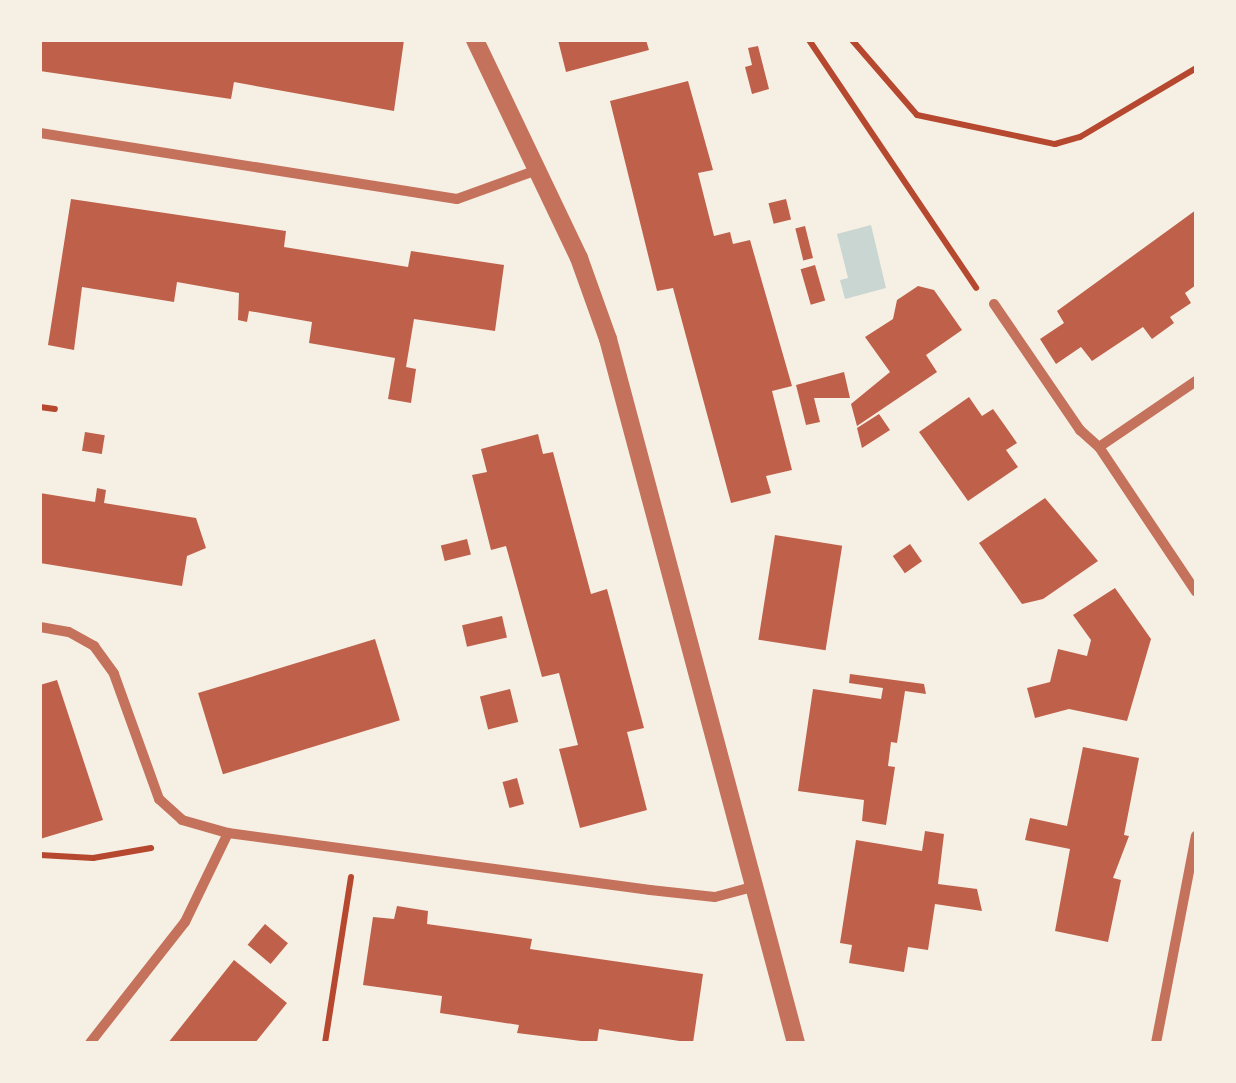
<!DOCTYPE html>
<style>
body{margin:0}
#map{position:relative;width:1236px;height:1083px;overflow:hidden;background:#f6efe4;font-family:"Noto Serif",serif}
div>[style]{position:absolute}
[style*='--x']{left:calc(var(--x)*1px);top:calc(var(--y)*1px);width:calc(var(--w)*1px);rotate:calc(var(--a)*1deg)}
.water>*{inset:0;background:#c9d6d2}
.building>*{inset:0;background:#bf614a;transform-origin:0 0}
.path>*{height:6px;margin:-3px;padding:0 3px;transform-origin:3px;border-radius:3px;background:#b5482f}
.minor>*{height:10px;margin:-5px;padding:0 5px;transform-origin:5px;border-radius:5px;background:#c5725c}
.tertiary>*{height:18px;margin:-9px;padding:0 9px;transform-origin:9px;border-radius:9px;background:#c5725c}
span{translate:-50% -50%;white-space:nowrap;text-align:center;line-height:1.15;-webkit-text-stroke:9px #f6efe4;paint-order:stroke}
.frame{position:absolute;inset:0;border:42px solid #f6efe4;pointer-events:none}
</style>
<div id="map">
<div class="water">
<i style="clip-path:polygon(871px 225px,886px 288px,845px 299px,840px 280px,848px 278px,837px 234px)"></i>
</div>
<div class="building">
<i style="clip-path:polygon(40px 40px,404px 40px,394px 111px,234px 82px,231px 99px,40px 71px)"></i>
<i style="clip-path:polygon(558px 40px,646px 40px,649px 50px,566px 72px)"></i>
<i style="clip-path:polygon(758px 46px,769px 89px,752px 94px,745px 67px,752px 65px,748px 48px)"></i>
<i style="clip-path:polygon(688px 81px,713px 170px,698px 173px,714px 236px,730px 232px,733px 244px,750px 240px,792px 386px,772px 391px,792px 470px,766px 476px,771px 493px,731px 503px,673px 288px,657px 291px,610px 101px)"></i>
<i style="clip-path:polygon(71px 199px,286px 231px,284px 247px,408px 267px,411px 251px,504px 265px,495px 331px,414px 319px,406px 367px,416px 369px,411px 403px,388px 399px,395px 358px,309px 343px,312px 322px,249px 311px,247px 322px,238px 320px,239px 293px,177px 282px,174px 302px,82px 287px,74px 350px,48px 345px)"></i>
<i style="left:786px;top:199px;width:21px;height:18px;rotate:76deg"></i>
<i style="clip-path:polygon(1196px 210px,1196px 285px,1185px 293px,1191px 303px,1170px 317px,1174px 323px,1152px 339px,1143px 327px,1092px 361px,1081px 347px,1056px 364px,1040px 339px,1064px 323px,1057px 311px)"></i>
<i style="left:805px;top:226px;width:33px;height:10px;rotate:76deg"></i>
<i style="left:815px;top:265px;width:37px;height:15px;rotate:74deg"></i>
<i style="clip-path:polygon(918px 286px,934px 290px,962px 330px,926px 355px,937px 372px,857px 426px,851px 404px,890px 372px,865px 337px,893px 319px,897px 300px)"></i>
<i style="clip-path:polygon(844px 372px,850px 398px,814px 398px,820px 422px,806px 425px,796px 385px)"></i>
<i style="clip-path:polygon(969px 397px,982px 416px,993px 409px,1003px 423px,1017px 443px,1006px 450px,1018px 467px,968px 501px,919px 432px)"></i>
<i style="clip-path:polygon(879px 414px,890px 430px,862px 448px,857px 428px)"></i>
<i style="left:85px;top:432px;width:20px;height:19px;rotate:9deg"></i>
<i style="clip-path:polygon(538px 434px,543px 454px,553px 452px,591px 594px,607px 589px,644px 728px,627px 732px,647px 810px,580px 828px,559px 749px,578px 745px,559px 673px,542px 677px,506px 546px,491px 550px,472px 475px,487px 472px,481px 449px)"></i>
<i style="clip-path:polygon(97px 488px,106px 490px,104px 503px,196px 518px,206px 548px,187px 556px,182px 586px,40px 563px,40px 493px,95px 502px)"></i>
<i style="clip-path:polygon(1045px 498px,1098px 561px,1043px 599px,1022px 604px,979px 543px)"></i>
<i style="left:775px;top:535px;width:68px;height:106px;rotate:9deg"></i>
<i style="left:467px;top:539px;width:16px;height:27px;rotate:76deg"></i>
<i style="left:910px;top:544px;width:21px;height:21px;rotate:55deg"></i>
<i style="clip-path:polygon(1115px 588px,1151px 639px,1127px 721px,1069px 709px,1035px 718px,1027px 688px,1050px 682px,1058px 649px,1087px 656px,1091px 640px,1073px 615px)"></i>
<i style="left:502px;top:616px;width:22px;height:41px;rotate:77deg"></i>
<i style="left:375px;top:639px;width:85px;height:185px;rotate:73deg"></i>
<i style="clip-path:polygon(850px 674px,924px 684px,926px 694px,905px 691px,897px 743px,891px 742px,888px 766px,895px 767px,886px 825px,862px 821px,864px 800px,798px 791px,813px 689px,881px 699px,883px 688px,849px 683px)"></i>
<i style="clip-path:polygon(57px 680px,103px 820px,40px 839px,40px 685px)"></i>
<i style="left:510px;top:689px;width:34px;height:31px;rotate:76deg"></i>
<i style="clip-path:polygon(1083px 747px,1139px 758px,1124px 835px,1129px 836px,1113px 878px,1121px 880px,1108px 942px,1055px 931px,1070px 849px,1025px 840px,1030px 818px,1067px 826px)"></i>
<i style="left:517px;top:778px;width:27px;height:15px;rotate:75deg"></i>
<i style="clip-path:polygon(925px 831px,944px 834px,938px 884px,977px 889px,982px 911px,935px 904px,928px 950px,908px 947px,904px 972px,849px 963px,852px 945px,840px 943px,856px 840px,922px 851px)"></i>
<i style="clip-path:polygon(397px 906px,428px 911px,427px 924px,532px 939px,530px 949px,703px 974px,693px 1043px,599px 1029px,597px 1043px,517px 1033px,519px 1025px,440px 1013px,442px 996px,363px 985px,373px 917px,394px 919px)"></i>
<i style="left:265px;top:924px;width:30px;height:27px;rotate:40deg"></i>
<i style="clip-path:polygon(234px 960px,287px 1003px,255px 1043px,168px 1043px)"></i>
</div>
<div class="path">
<i style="--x:809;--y:40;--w:299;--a:56"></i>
<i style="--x:852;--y:40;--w:99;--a:49.1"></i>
<i style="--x:917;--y:115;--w:141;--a:11.9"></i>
<i style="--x:1055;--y:144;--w:26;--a:-16"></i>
<i style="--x:1080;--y:137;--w:135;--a:-30.7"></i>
<i style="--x:40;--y:407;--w:15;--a:8"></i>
<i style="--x:40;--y:855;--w:53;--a:3.2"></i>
<i style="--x:93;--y:858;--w:59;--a:-9.8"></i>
<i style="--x:325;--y:1043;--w:168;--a:-81.1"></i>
</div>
<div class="minor">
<i style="--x:40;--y:133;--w:422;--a:9"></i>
<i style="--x:457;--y:199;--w:85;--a:-19.9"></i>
<i style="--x:994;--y:304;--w:153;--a:55.7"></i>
<i style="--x:1080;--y:430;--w:25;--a:42"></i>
<i style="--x:1196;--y:381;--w:117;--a:145.8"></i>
<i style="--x:1099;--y:447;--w:174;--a:56.2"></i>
<i style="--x:40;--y:627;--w:29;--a:10"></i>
<i style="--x:69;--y:632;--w:29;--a:29"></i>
<i style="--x:94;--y:646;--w:34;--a:54"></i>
<i style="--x:114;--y:674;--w:133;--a:70.2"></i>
<i style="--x:159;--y:799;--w:31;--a:42"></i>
<i style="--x:182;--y:820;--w:48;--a:15.8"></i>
<i style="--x:228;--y:833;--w:426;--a:7.7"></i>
<i style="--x:650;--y:890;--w:65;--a:6.1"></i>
<i style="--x:715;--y:897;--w:39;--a:-15"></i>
<i style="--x:90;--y:1043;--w:154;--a:-51.9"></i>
<i style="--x:185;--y:922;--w:99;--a:-64.2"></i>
<i style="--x:1156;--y:1043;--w:211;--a:-79.1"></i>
</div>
<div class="tertiary">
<i style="--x:475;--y:40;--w:242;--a:64.5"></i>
<i style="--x:579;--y:258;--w:86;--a:70.3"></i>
<i style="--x:608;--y:339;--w:729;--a:75.05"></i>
</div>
<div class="frame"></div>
</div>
